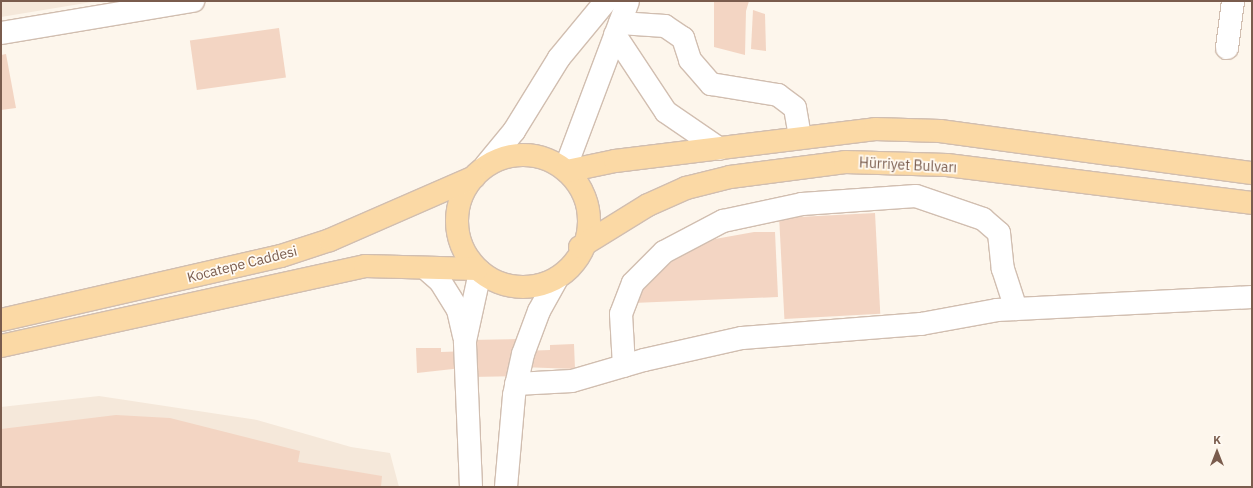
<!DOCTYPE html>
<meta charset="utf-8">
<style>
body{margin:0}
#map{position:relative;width:1253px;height:488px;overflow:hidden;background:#fdf6ec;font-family:"IBM Plex Sans",sans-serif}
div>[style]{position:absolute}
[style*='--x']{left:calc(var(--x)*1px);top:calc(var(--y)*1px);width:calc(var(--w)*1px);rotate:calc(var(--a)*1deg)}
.residential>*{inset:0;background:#f5e8da}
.building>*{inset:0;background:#f3d5c3;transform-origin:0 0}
.roads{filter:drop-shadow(1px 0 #d1beb0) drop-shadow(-1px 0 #d1beb0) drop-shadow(0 1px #d1beb0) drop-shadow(0 -1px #d1beb0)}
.minor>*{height:22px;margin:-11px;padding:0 11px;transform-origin:11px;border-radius:11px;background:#fff}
.major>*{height:22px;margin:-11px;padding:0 11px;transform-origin:11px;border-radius:11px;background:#fbd9a5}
.major>.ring{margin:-11px;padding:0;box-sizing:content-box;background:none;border:22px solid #fbd9a5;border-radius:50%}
span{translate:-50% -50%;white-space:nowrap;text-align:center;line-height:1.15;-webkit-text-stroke:3.5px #fffaf3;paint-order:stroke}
.street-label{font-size:14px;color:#7a5c4d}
.frame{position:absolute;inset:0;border:2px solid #7a5c4d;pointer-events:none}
.north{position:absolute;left:1197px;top:432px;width:40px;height:40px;-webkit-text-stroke:3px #fffaf3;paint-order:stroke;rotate:0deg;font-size:11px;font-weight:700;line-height:16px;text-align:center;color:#7a5c4d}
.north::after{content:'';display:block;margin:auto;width:14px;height:18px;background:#7a5c4d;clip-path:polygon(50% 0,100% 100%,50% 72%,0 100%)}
</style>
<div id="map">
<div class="residential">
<i style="clip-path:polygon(1px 1px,98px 1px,1px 17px)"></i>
<i style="clip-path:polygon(99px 396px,257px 420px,351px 447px,390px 453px,399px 487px,1px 487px,1px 407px)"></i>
</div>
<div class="building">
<i style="clip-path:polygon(714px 1px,749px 1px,746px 11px,745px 55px,714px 47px)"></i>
<i style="clip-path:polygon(753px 10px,765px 14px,766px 51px,751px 49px)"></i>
<i style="left:279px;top:28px;width:50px;height:90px;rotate:82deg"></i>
<i style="clip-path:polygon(6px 54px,16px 108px,1px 110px,1px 55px)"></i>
<i style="left:875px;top:213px;width:101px;height:96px;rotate:87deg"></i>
<i style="clip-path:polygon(754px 232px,775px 232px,778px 297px,633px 303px,645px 286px,677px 257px,715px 239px)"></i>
<i style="clip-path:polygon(520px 339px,521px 351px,550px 350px,550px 345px,574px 344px,575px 369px,521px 367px,521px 376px,471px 377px,471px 367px,417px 373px,416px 348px,441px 348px,441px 352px,470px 351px,470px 340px)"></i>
<i style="clip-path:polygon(116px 415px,170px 418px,300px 451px,298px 462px,382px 476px,381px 487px,1px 487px,1px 429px)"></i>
</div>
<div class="roads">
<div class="minor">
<i style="--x:620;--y:23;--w:45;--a:3.8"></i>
<i style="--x:665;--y:26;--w:22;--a:34"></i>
<i style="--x:683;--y:38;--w:23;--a:72"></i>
<i style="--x:690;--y:60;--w:32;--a:49"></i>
<i style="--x:711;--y:84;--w:68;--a:9.3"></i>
<i style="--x:778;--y:95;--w:21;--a:37"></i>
<i style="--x:795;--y:108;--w:29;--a:80"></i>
<i style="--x:1;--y:33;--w:195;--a:-9.5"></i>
<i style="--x:615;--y:35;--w:92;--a:56.5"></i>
<i style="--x:666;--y:112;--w:65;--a:34.4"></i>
<i style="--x:1227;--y:48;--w:47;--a:-82.7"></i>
<i style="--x:486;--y:165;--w:44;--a:-50.5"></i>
<i style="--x:514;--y:131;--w:86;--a:-58.3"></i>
<i style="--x:559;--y:58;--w:74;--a:-50.5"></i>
<i style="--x:565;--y:169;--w:179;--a:-69.4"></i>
<i style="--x:425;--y:268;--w:20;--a:41"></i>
<i style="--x:440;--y:281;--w:34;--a:58"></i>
<i style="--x:458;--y:310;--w:27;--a:77"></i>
<i style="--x:624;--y:366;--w:52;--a:-93.3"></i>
<i style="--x:621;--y:314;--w:33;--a:-69"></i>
<i style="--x:633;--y:283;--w:44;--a:-45"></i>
<i style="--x:664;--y:252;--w:67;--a:-27.7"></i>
<i style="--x:723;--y:221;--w:81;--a:-12.1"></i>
<i style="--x:802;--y:204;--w:114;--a:-4"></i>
<i style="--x:916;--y:196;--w:71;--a:18.9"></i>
<i style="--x:983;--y:219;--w:21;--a:41"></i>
<i style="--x:999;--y:233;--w:36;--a:84"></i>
<i style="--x:1003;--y:269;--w:42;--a:72"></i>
<i style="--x:516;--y:384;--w:56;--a:-3.1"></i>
<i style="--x:572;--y:381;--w:75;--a:-16.3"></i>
<i style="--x:644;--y:360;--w:100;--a:-12.7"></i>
<i style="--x:742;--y:338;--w:180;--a:-4.5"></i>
<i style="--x:921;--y:324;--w:77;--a:-10.4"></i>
<i style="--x:997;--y:310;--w:255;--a:-2.9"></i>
<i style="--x:471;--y:487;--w:146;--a:-92.4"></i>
<i style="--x:465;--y:341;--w:71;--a:-77.7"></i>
<i style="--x:506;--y:487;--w:92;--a:-85"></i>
<i style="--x:514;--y:395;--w:42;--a:-77.6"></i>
<i style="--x:523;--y:354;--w:46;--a:-69.6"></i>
<i style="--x:539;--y:311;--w:35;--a:-61"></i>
</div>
<div class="major">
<i class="ring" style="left:457px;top:155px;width:110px;height:110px"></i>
<i style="--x:567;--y:171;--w:49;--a:-11.8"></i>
<i style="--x:615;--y:161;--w:262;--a:-7"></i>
<i style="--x:875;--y:129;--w:65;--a:1.8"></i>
<i style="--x:940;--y:131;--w:315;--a:7.7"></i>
<i style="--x:580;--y:247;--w:80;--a:-31.7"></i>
<i style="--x:648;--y:205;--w:42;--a:-24.1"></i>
<i style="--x:686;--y:188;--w:45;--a:-14"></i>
<i style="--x:730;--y:177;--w:116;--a:-7.4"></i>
<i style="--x:845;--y:162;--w:102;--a:1.7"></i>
<i style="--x:947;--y:165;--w:307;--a:7.1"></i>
<i style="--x:1;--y:320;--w:287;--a:-12.9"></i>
<i style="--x:281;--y:256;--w:52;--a:-18.1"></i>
<i style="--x:330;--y:240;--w:157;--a:-23.6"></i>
<i style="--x:1;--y:346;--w:373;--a:-12.4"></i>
<i style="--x:365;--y:266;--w:112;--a:1.5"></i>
</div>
</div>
<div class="street-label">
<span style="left:908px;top:165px;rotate:3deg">Hürriyet Bulvarı</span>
<span style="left:242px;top:264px;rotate:-14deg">Kocatepe Caddesi</span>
</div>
<div class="frame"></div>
<div class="north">K</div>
</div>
